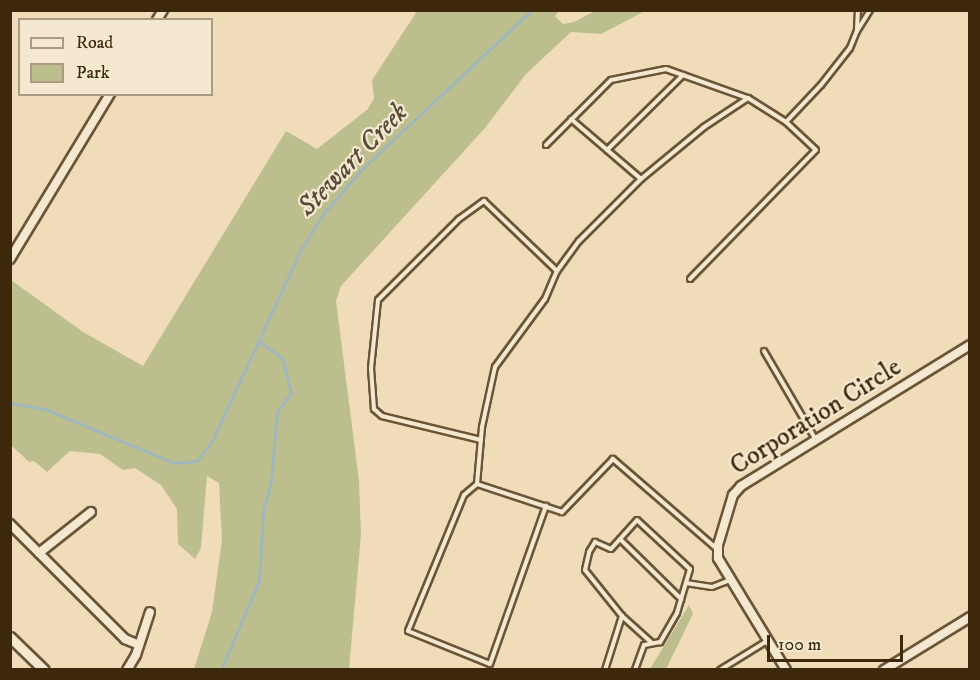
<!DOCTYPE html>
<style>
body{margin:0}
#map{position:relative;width:980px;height:680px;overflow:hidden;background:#f0dcb8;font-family:"IM FELL DW Pica",serif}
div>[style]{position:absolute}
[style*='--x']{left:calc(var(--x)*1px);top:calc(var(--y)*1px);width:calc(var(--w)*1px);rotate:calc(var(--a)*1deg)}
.green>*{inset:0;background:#bcbf8d}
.stream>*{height:3px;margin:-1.5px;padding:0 1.5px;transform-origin:1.5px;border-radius:1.5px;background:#a0b8bb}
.roads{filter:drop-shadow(2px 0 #6a5536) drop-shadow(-2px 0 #6a5536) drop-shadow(0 2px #6a5536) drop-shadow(0 -2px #6a5536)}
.service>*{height:4px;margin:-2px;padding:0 2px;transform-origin:2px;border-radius:2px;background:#f5e8d1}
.minor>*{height:8px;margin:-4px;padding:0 4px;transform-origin:4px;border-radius:4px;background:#f5e8d1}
.tertiary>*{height:9px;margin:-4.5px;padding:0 4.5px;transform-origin:4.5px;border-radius:4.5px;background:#f5e8d1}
span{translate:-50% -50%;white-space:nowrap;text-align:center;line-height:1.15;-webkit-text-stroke:4.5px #f5e8d1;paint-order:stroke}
.street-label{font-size:26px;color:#3e280b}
.water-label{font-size:27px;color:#564c37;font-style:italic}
.frame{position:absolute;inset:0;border:12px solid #3e280b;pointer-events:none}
.legend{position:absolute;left:18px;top:18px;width:195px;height:78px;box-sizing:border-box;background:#f5e8d1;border:2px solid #ac9b82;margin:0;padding:8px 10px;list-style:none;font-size:18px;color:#3e280b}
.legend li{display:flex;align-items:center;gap:12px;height:30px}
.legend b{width:30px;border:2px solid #ac9b82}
.scale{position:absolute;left:767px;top:635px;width:136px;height:27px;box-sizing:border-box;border:3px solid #3e280b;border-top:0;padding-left:8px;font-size:18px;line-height:21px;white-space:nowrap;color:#3e280b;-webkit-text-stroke:4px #f5e8d1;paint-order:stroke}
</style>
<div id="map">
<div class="green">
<i style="clip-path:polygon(414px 11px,559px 11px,555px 16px,563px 24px,574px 22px,595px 11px,645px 11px,601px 34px,571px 32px,526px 74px,485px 128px,341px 286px,336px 301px,359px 481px,361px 535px,349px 669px,194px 669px,212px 612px,222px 540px,219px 483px,207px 476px,201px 548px,195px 559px,178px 544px,177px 509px,161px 485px,135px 468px,123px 470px,100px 454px,70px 451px,47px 472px,34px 461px,29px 462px,11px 445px,11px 280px,83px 332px,143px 366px,286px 131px,317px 149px,368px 109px,374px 98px,372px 80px,416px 13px)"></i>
<i style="clip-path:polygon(689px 605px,693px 614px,666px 669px,650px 669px)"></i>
</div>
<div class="stream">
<i style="--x:10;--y:403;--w:36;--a:10"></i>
<i style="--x:45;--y:409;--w:140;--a:22.7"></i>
<i style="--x:174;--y:463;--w:23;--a:-5"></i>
<i style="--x:197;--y:461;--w:25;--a:-53"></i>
<i style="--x:212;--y:441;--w:209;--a:-65.1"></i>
<i style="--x:300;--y:251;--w:45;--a:-57.7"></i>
<i style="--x:324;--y:213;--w:60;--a:-49.1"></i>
<i style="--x:363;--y:168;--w:231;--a:-43.1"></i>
<i style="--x:221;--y:670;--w:97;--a:-66.9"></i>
<i style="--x:259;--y:581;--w:70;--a:-86.7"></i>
<i style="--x:263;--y:511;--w:31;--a:-75"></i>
<i style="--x:271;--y:481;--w:69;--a:-85"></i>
<i style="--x:277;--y:412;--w:24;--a:-54"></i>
<i style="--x:291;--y:393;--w:36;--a:-104"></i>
<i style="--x:282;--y:358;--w:26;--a:-144"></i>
</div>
<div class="roads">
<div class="service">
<i style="--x:858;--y:10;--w:21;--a:93"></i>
<i style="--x:857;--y:31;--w:25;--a:-58"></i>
<i style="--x:571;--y:119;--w:92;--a:40.6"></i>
<i style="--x:546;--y:145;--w:92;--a:-45"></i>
<i style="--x:611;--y:80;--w:56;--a:-11.3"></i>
<i style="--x:666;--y:69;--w:86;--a:19.7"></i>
<i style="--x:607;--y:150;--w:107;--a:-44.6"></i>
<i style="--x:690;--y:279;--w:180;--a:-45.7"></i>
<i style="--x:816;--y:150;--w:41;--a:-137"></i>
<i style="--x:764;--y:351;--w:103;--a:59.7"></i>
<i style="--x:481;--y:440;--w:102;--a:-166.4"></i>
<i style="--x:382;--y:416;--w:11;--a:-139"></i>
<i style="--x:374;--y:409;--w:41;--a:-94.2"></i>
<i style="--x:371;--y:368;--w:68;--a:-84.1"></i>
<i style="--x:378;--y:300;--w:115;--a:-45"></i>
<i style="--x:459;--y:219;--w:31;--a:-36"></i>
<i style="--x:484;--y:201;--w:101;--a:43.8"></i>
<i style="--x:477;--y:484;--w:17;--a:140"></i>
<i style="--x:464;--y:495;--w:147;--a:112.4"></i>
<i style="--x:408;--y:631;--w:88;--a:21.9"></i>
<i style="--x:490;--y:664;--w:168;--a:-70.5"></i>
<i style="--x:620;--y:539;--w:86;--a:44.5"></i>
<i style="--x:717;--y:549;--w:138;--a:-139.1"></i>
<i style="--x:613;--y:459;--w:74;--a:133.9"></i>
<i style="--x:562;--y:512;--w:89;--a:-161.8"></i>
<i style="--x:477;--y:484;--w:57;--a:-85"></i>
<i style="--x:482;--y:427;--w:61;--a:-77.8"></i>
<i style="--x:495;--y:367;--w:84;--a:-53.7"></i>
<i style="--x:545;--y:299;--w:30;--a:-67"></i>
<i style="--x:557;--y:271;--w:37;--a:-54"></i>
<i style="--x:579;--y:241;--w:88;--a:-45"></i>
<i style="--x:641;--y:179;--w:82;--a:-39.5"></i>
<i style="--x:704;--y:127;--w:53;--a:-33.4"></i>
<i style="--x:748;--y:98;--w:45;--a:32.3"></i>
<i style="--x:786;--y:122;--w:51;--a:-46.6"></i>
<i style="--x:821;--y:85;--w:47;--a:-51.9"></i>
<i style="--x:850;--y:48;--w:18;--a:-68"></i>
<i style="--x:686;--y:583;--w:26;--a:9"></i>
<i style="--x:712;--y:587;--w:19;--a:-21"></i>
<i style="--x:622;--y:616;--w:40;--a:42"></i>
<i style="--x:605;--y:670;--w:57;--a:-72.5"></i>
<i style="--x:622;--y:616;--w:59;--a:-128.8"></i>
<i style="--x:585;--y:570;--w:18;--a:-77"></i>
<i style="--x:589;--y:552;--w:12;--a:-59"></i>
<i style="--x:595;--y:542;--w:17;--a:24"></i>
<i style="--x:611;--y:549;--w:39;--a:-48"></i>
<i style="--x:637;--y:520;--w:72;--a:42.8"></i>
<i style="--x:690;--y:569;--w:46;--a:106.5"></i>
<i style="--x:677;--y:613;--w:34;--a:120"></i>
<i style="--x:660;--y:642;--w:16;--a:169"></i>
<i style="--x:644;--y:645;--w:27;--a:110"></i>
<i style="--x:720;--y:670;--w:55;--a:-31.7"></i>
</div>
<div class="minor">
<i style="--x:157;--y:20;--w:12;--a:-59"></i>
<i style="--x:10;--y:259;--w:193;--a:-58.8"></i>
<i style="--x:10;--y:524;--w:163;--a:45"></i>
<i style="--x:125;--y:639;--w:15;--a:23"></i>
<i style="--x:39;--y:553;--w:66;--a:-38.3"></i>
<i style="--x:127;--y:670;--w:17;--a:-59"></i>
<i style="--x:136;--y:655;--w:45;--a:-72"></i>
<i style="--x:786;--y:670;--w:131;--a:-121.3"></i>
<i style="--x:718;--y:558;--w:13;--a:-90"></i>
<i style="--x:718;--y:545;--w:52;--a:-73.3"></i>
<i style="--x:733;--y:495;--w:12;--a:-48"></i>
<i style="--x:741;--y:486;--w:269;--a:-31.6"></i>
<i style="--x:884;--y:670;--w:101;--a:-31.6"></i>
</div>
<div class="tertiary">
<i style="--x:10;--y:637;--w:47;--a:44.1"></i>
</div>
</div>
<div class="street-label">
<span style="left:816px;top:417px;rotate:-32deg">Corporation Circle</span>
</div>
<div class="water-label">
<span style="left:353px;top:160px;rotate:-46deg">Stewart Creek</span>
</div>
<div class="frame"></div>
<ul class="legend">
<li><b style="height:8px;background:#f5e8d1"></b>Road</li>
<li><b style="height:16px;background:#bcbf8d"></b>Park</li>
</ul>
<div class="scale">100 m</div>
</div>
